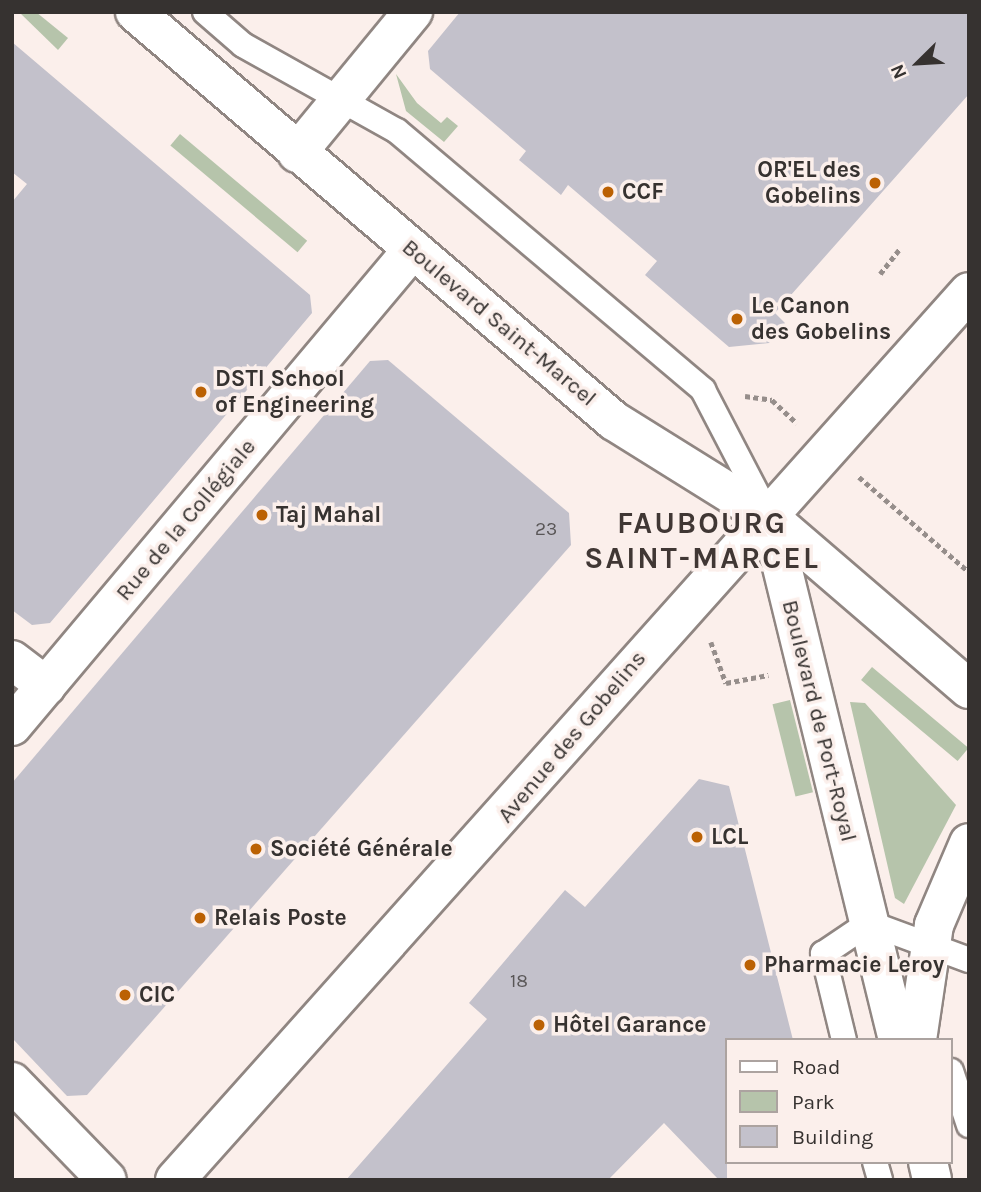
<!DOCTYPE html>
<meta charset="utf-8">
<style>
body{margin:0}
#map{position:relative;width:981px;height:1192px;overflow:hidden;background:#fbefeb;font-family:Karla,sans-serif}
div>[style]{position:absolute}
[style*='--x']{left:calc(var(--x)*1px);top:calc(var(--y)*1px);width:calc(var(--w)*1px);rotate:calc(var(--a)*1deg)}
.green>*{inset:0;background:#b6c4ab;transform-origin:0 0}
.building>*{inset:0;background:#c3c1cb}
.path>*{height:4.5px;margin-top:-2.25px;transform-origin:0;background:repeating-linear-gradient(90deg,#968e8b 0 5px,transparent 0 8.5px)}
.roads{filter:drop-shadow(2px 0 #908682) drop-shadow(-2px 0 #908682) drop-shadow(0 2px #908682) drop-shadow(0 -2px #908682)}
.lane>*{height:24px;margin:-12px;padding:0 12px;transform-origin:12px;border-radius:12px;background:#fff}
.street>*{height:38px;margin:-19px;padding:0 19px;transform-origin:19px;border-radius:19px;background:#fff}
.secondary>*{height:38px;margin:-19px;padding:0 19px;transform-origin:19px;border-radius:19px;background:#fff}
.dots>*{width:19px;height:19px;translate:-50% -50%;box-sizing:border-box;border:4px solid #fbefeb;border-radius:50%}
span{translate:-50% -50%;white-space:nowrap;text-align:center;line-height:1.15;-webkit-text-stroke:7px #fbefeb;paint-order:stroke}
.number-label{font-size:19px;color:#595657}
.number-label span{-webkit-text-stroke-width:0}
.poi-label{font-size:23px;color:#363230;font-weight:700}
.right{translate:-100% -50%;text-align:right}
.left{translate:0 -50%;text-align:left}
.street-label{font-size:23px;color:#363230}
.district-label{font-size:30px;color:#403734;font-weight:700;letter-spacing:2px}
.frame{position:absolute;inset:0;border:14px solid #363230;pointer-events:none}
.legend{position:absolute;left:725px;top:1038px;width:228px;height:126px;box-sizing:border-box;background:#fbefeb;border:2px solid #aca3a0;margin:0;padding:9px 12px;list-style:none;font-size:21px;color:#363230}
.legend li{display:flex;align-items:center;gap:14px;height:35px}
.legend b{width:35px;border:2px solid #aca3a0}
.north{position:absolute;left:883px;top:28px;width:70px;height:70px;-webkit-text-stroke:5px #fbefeb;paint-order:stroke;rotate:246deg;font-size:19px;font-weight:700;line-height:28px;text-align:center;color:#363230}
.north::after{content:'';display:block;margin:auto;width:24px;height:32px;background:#363230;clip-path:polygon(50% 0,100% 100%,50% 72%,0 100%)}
</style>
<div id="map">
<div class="green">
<i style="clip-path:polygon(19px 12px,36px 12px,68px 38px,58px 50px)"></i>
<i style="clip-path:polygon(396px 74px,417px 103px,441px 123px,447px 117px,458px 126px,444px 142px,406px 111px)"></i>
<i style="left:180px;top:134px;width:166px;height:15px;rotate:40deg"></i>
<i style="left:872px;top:667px;width:126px;height:17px;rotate:40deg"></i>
<i style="left:790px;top:700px;width:95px;height:18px;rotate:76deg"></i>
<i style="clip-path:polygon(850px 702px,865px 703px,956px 805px,904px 904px,895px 898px)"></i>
</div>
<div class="building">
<i style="clip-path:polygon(460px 12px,969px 12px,969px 94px,775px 313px,785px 323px,769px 343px,729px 347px,645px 275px,657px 261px,568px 185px,561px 195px,519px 160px,526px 151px,430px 69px,428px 51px)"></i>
<i style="clip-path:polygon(12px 42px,310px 295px,312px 313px,50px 623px,32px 625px,12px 610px,12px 202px,27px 184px,12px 172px)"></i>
<i style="clip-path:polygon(388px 360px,569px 513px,571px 545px,87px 1095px,67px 1096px,12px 1038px,12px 783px,370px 361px)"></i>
<i style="clip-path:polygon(699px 779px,729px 786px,793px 1040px,727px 1040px,727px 1180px,719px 1180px,664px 1123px,608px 1180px,346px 1180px,487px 1019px,469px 1003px,565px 890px,585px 907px)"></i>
</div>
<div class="path">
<i style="--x:880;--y:274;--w:31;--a:-52"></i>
<i style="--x:745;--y:396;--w:27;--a:8"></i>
<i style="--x:772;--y:400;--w:34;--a:43"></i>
<i style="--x:859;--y:477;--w:145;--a:40.8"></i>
<i style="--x:711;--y:642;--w:44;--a:69.9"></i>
<i style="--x:726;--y:683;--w:43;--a:-10.8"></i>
</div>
<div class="roads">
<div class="lane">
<i style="--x:205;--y:12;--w:50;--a:41"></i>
<i style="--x:243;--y:45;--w:176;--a:29.2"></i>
<i style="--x:397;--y:131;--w:401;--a:40.2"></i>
<i style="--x:703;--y:390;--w:139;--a:62.5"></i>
<i style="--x:844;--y:1040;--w:89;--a:-103.7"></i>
<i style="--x:823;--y:954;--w:55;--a:-34"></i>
<i style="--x:869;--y:923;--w:107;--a:20.3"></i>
<i style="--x:951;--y:1071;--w:57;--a:71.6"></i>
<i style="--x:875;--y:1162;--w:19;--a:74"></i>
</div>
<div class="street">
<i style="--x:297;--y:153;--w:183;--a:-50.6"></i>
<i style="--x:12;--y:660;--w:43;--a:37.4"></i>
<i style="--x:12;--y:726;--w:623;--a:-49.95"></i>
<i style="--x:12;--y:1082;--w:136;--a:45.9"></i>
</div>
<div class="secondary">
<i style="--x:135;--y:12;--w:630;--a:40.49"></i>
<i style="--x:614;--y:421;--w:184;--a:31.9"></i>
<i style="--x:770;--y:518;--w:262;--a:40.7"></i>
<i style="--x:770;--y:518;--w:537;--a:76.22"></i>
<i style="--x:917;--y:1040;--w:116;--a:-81.6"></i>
<i style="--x:934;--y:925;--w:89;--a:-66.9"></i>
<i style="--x:928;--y:1162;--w:18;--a:77"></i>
<i style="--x:175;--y:1180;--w:1191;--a:-48.2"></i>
</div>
</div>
<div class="dots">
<i style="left:875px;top:183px;background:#bb6103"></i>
<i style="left:608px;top:192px;background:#bb6103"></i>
<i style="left:737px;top:319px;background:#bb6103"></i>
<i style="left:201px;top:392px;background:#bb6103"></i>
<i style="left:262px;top:515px;background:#bb6103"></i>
<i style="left:697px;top:837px;background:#bb6103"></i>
<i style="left:256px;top:849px;background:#bb6103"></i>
<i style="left:200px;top:918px;background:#bb6103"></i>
<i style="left:750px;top:965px;background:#bb6103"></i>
<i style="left:125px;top:995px;background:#bb6103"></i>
<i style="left:539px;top:1025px;background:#bb6103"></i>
</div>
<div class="number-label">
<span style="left:546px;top:530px">23</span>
<span style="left:519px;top:982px">18</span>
</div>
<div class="poi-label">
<span class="right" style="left:861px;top:183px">OR'EL des<br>Gobelins</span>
<span class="left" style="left:622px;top:192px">CCF</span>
<span class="left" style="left:751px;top:319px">Le Canon<br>des Gobelins</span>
<span class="left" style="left:215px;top:392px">DSTI School<br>of Engineering</span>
<span class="left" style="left:276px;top:515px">Taj Mahal</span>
<span class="left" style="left:711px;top:837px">LCL</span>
<span class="left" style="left:270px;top:849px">Société Générale</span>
<span class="left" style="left:214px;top:918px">Relais Poste</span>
<span class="left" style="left:764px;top:965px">Pharmacie Leroy</span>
<span class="left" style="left:139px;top:995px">CIC</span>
<span class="left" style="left:553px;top:1025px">Hôtel Garance</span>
</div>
<div class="street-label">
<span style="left:499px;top:323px;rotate:40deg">Boulevard Saint-Marcel</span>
<span style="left:186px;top:520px;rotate:-50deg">Rue de la Collégiale</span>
<span style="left:819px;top:721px;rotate:76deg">Boulevard de Port-Royal</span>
<span style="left:572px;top:737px;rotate:-50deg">Avenue des Gobelins</span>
</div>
<div class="district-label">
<span style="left:702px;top:540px">FAUBOURG<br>SAINT-MARCEL</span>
</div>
<div class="frame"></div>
<ul class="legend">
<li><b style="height:9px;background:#fff"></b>Road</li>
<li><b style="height:19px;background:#b6c4ab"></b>Park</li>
<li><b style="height:19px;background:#c3c1cb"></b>Building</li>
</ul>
<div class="north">N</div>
</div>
